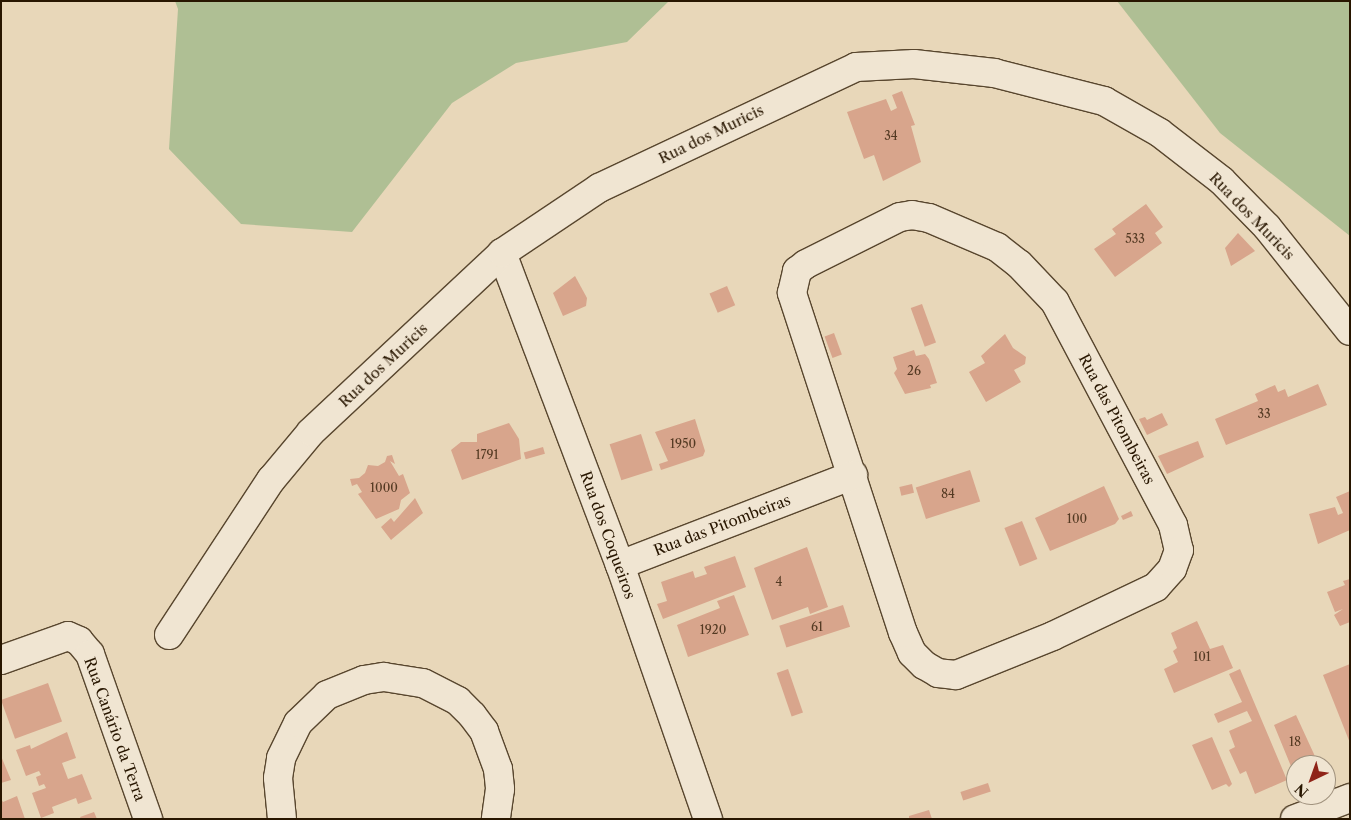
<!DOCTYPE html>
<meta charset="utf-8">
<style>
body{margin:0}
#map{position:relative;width:1351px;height:820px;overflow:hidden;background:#e8d7b9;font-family:"Libre Caslon Text",serif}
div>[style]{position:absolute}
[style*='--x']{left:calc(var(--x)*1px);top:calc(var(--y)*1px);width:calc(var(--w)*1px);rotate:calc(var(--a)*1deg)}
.green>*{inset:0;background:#afbf94}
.building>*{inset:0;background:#d8a58c;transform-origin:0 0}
.roads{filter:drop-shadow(1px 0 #58462e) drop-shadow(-1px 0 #58462e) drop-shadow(0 1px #58462e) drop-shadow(0 -1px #58462e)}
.minor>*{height:28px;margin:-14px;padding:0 14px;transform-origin:14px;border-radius:14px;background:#f0e5d2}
span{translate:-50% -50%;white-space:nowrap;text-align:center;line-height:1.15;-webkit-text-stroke:4px #f0e5d2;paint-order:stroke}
.number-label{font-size:12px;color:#543a23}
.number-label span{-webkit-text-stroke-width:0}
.street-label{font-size:15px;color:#281600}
.frame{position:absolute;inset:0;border:2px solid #281600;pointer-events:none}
.north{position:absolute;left:1286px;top:755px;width:50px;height:50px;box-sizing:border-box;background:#f0e5d2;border:1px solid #a0927e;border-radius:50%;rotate:222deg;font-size:14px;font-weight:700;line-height:20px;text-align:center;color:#281600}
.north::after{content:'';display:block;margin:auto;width:18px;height:22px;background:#8f2418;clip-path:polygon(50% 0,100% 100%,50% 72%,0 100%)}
</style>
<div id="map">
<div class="green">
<i style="clip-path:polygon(175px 1px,669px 1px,627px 42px,516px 63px,452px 103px,352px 232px,241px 224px,169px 149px,178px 9px)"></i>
<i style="clip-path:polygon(1117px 1px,1350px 1px,1350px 236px,1220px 133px)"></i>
</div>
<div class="building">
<i style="clip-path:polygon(902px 91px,915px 125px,911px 126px,921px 162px,883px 181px,874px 155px,864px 159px,847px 112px,886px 99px,891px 111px,897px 108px,892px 95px)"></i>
<i style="clip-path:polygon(1146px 204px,1163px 227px,1155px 233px,1162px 243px,1115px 277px,1094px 249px,1116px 234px,1112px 229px)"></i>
<i style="clip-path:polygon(1238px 233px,1255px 251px,1231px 266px,1225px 248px)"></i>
<i style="clip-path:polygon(575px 276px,587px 298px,586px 306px,563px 316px,553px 293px)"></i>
<i style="left:727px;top:286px;width:21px;height:19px;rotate:67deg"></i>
<i style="left:922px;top:304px;width:41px;height:12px;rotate:70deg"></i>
<i style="left:834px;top:333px;width:23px;height:10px;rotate:70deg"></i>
<i style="clip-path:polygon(1005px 334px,1013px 348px,1026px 357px,1025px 364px,1014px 370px,1021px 382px,986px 402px,969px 372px,985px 363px,981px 356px)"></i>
<i style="clip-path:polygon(914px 350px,916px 356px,925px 354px,929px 359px,937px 383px,930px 385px,931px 388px,905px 394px,894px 373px,897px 369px,893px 357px)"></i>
<i style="clip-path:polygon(1318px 384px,1327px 405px,1226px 445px,1215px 419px,1258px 401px,1255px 394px,1275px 385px,1278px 392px,1285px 389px,1288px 397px)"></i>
<i style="clip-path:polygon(1162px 413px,1168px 425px,1147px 435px,1139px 419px,1145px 417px,1147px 420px)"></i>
<i style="clip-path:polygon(695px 419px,705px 451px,703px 456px,661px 470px,659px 464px,668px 461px,655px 432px)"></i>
<i style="clip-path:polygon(509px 423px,519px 439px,521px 459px,462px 480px,451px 450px,461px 442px,477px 442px,477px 434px)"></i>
<i style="left:641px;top:434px;width:38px;height:33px;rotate:72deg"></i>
<i style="clip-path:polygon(1198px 441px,1204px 457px,1167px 474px,1158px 456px)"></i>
<i style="left:543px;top:447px;width:7px;height:20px;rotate:74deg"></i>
<i style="clip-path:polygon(392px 455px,395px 464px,390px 461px,399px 476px,403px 474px,410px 493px,401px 500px,399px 509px,376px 519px,358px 494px,362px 492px,357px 484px,352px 486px,350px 479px,359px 478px,365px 473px,368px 465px,378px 466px,385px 462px,387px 456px)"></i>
<i style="left:970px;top:470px;width:33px;height:57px;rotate:72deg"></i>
<i style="left:912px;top:484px;width:9px;height:13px;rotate:77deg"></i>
<i style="clip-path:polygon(1104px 486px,1119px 519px,1115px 524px,1050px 551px,1035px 518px)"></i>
<i style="clip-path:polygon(1350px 491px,1350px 530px,1318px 544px,1309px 514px,1335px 507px,1338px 515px,1343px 513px,1336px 497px)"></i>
<i style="clip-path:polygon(415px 498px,423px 513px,391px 540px,381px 527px,391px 518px,394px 522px)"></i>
<i style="clip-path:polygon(1131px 511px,1133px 516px,1123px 520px,1121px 516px)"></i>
<i style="left:1022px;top:521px;width:41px;height:19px;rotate:68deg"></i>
<i style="clip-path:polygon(807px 547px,828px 607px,810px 614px,808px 607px,772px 620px,754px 568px)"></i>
<i style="clip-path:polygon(735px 556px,746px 587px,663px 619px,657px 604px,667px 601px,661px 582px,693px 571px,695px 578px,707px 574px,704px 567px)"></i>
<i style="clip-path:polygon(1350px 579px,1350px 622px,1340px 626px,1334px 615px,1343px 609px,1335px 612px,1327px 592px,1345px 585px,1343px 581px)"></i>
<i style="clip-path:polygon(734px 595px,749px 635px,688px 657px,677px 625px,720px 608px,717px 601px)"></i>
<i style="left:843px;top:605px;width:23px;height:67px;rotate:72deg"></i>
<i style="clip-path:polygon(1197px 621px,1210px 649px,1223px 645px,1233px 668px,1174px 693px,1164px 669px,1178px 662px,1173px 651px,1177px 648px,1171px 633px)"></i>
<i style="clip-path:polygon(1350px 664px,1350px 743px,1323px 675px)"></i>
<i style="left:788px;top:669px;width:46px;height:12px;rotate:71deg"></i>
<i style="clip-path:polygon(1240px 669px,1287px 780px,1255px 794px,1246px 771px,1240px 774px,1229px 750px,1235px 747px,1229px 731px,1252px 721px,1247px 711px,1218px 723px,1214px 714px,1242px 702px,1229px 674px)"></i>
<i style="left:48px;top:683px;width:41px;height:50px;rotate:70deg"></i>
<i style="clip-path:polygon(1296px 715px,1319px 765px,1296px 765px,1295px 776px,1274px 725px)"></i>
<i style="clip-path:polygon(67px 732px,76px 758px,62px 763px,68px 779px,82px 774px,92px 799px,78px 804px,76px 798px,52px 807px,54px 813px,41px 818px,32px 793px,46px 788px,44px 784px,39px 786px,36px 777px,41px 775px,39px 771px,26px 776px,16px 750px,30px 745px,31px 749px)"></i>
<i style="clip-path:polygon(1212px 737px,1232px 784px,1229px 787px,1226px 784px,1212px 790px,1192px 745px)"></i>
<i style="clip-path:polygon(1px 756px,11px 780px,1px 783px)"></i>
<i style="left:988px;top:783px;width:9px;height:29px;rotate:72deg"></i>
<i style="clip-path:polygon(17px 796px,25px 819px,1px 819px,1px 799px,3px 802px)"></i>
<i style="clip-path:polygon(929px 810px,932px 819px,909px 819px,909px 816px)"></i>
<i style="clip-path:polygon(94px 812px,97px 819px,81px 819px,80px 817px)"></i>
</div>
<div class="roads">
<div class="minor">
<i style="--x:912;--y:215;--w:17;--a:10"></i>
<i style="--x:929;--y:218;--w:74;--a:23.1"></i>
<i style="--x:997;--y:247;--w:28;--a:38"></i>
<i style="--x:1019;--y:264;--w:52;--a:46.5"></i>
<i style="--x:1055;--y:302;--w:252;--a:62.1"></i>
<i style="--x:1173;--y:525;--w:26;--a:77"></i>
<i style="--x:1179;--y:550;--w:20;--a:110"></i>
<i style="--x:1172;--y:569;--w:24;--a:132"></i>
<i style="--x:1156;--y:587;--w:114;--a:154.6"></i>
<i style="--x:1053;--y:636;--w:105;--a:158.1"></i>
<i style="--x:956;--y:675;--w:18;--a:-174"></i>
<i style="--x:938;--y:673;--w:16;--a:-150"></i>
<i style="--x:924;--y:665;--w:17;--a:-135"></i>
<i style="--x:912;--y:653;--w:22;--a:-114"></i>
<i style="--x:903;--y:633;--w:358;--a:-108.1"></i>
<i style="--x:792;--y:293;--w:23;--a:-77"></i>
<i style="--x:797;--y:271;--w:11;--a:-38"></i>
<i style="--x:806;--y:264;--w:105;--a:-26.6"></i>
<i style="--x:900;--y:217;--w:12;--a:-9"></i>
<i style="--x:502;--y:253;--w:334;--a:69.3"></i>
<i style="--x:620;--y:565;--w:269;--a:70.9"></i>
<i style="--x:620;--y:565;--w:250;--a:-21.1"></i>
<i style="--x:169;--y:635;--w:186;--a:-56.7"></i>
<i style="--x:271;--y:480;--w:62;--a:-50.2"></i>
<i style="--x:311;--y:432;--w:262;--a:-43.1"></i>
<i style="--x:502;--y:253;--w:117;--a:-33.8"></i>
<i style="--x:599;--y:188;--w:284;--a:-25.2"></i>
<i style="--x:856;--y:67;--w:58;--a:-3"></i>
<i style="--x:914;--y:64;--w:81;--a:6.4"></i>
<i style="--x:994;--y:73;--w:114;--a:14.3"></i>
<i style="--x:1104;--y:101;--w:64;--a:29.7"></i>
<i style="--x:1160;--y:133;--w:78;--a:37.7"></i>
<i style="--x:1222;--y:181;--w:64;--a:45.6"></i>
<i style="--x:1267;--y:227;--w:133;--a:51.4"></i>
<i style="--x:1;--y:660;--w:71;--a:-19.7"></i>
<i style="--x:68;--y:636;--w:12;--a:24"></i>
<i style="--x:79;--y:641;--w:17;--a:50"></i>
<i style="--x:90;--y:654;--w:175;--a:70.6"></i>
<i style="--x:282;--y:819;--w:41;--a:-95.6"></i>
<i style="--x:278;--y:778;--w:20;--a:-81"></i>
<i style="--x:281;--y:758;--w:39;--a:-64"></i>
<i style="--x:298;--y:723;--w:40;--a:-44"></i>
<i style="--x:327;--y:695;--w:40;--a:-22"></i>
<i style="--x:364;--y:680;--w:20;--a:-9"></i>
<i style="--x:384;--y:677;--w:39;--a:9"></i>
<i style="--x:423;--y:683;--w:39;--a:27"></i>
<i style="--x:458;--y:701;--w:20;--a:45"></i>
<i style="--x:472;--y:715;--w:20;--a:53"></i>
<i style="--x:484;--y:731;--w:40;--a:69.8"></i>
<i style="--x:498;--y:769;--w:20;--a:84"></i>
<i style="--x:500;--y:789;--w:30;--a:98"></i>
<i style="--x:1295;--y:819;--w:59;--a:-20.9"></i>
</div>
</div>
<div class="number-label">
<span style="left:891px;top:136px">34</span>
<span style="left:1135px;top:239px">533</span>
<span style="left:914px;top:371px">26</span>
<span style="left:1264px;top:414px">33</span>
<span style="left:683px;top:444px">1950</span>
<span style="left:487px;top:455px">1791</span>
<span style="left:384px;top:488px">1000</span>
<span style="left:948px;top:494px">84</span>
<span style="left:1077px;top:519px">100</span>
<span style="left:779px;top:582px">4</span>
<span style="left:817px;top:627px">61</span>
<span style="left:713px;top:630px">1920</span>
<span style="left:1202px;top:657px">101</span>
<span style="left:1295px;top:742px">18</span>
</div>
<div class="street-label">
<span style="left:711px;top:134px;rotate:-26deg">Rua dos Muricis</span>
<span style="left:1252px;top:216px;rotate:46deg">Rua dos Muricis</span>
<span style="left:383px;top:365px;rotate:-43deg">Rua dos Muricis</span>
<span style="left:1117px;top:419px;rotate:62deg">Rua das Pitombeiras</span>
<span style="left:722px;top:525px;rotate:-21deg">Rua das Pitombeiras</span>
<span style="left:608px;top:535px;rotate:70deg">Rua dos Coqueiros</span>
<span style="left:115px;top:729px;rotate:70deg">Rua Canário da Terra</span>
</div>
<div class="frame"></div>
<div class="north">N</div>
</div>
